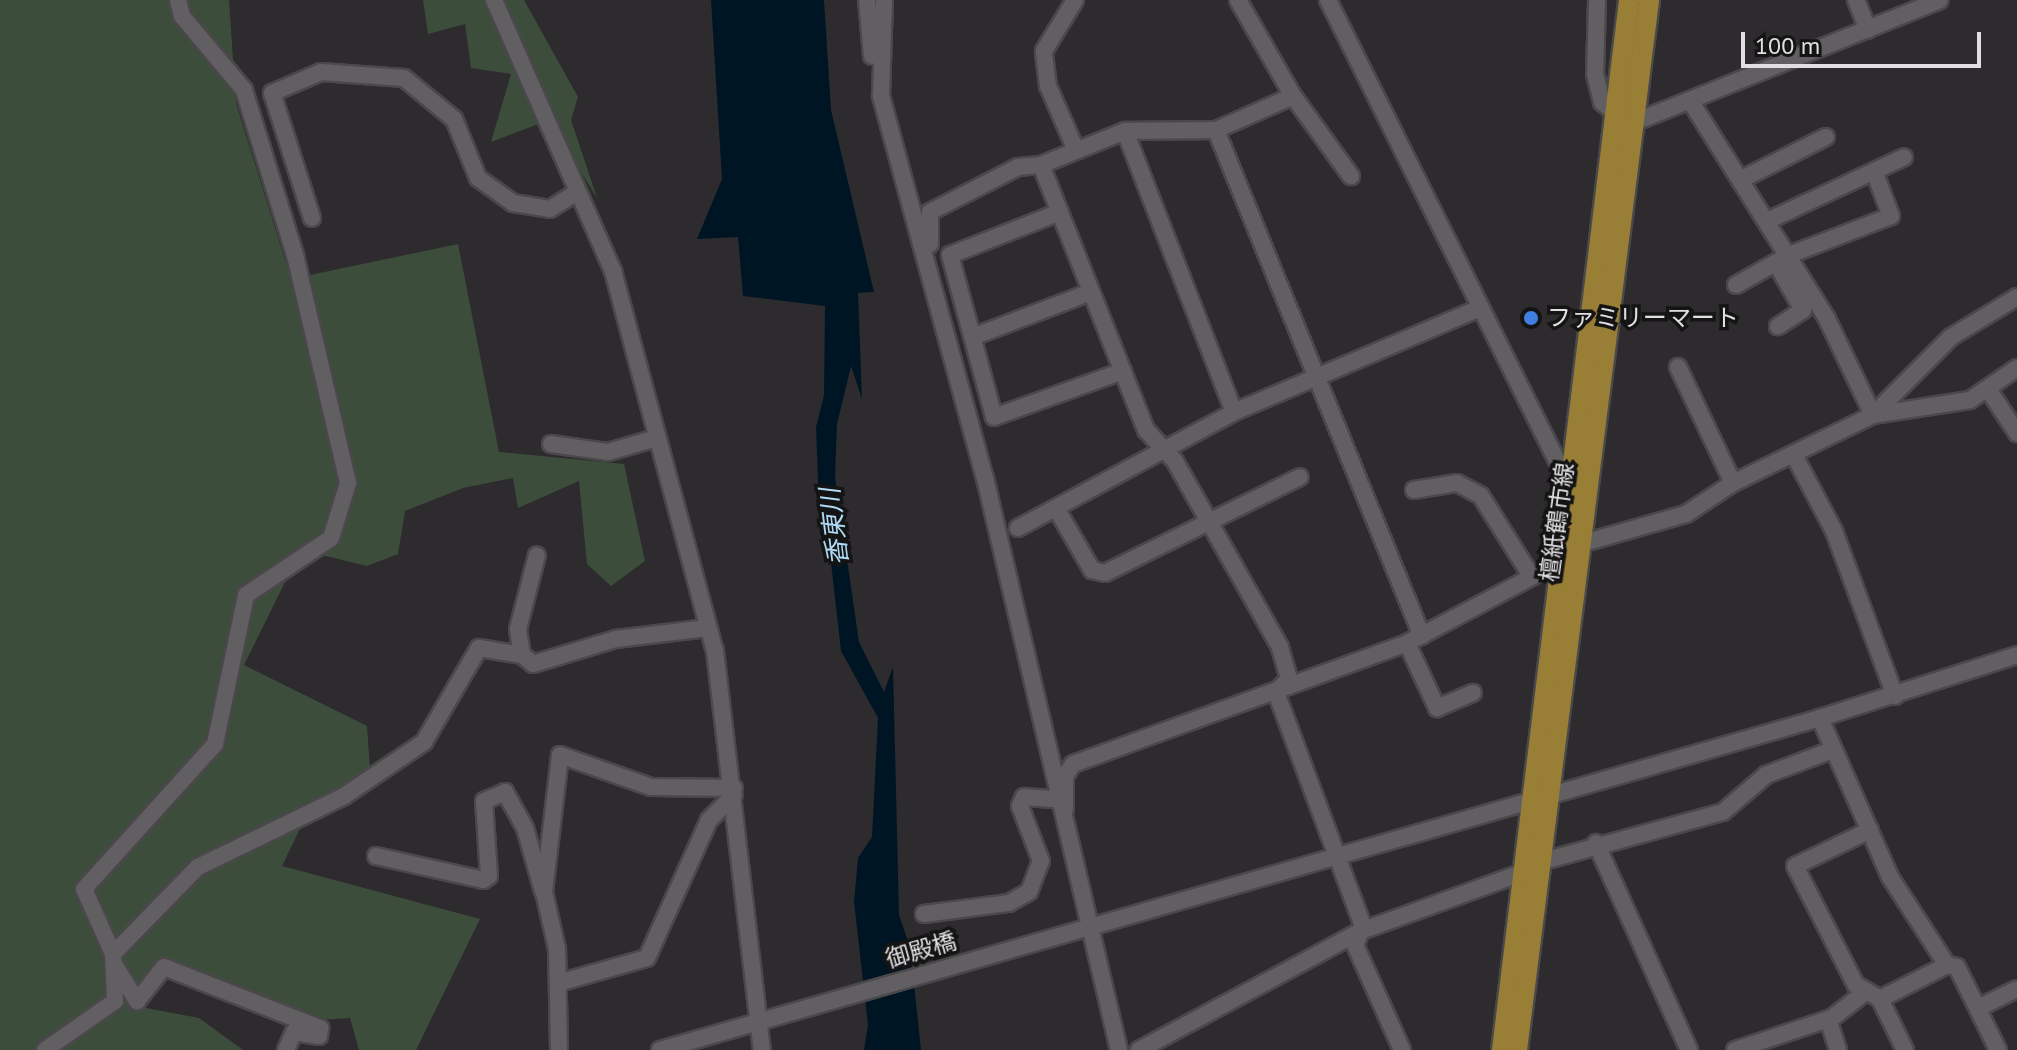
<!DOCTYPE html>
<meta charset="utf-8">
<style>
body{margin:0}
#map{position:relative;width:2017px;height:1050px;overflow:hidden;background:#2d2b2d;font-family:"PT Sans","Noto Sans JP",sans-serif}
div>[style]{position:absolute}
[style*='--x']{left:calc(var(--x)*1px);top:calc(var(--y)*1px);width:calc(var(--w)*1px);rotate:calc(var(--a)*1deg)}
.green>*{inset:0;background:#3d4d3c}
.water>*{inset:0;background:#001524}
.roads{filter:drop-shadow(2px 0 #4a484a) drop-shadow(-2px 0 #4a484a) drop-shadow(0 2px #4a484a) drop-shadow(0 -2px #4a484a)}
.minor>*{height:16px;margin:-8px;padding:0 8px;transform-origin:8px;border-radius:8px;background:#625f62}
.major>*{height:20px;margin:-10px;padding:0 10px;transform-origin:10px;border-radius:10px;background:#997f35}
.dots>*{width:22px;height:22px;translate:-50% -50%;box-sizing:border-box;border:4px solid #151415;border-radius:50%}
span{translate:-50% -50%;white-space:nowrap;text-align:center;line-height:1.15;-webkit-text-stroke:7px #151415;paint-order:stroke}
.poi-label{font-size:24px;color:#e1dfe1}
.left{translate:0 -50%;text-align:left}
.street-label{font-size:24px;color:#e1dfe1}
.water-label{font-size:26px;color:#b0dbf7;font-style:italic}
.scale{position:absolute;left:1741px;top:32px;width:240px;height:36px;box-sizing:border-box;border:4px solid #e1dfe1;border-top:0;padding-left:10px;font-size:24px;line-height:28px;white-space:nowrap;color:#e1dfe1;-webkit-text-stroke:6px #151415;paint-order:stroke}
</style>
<div id="map">
<div class="green">
<i style="clip-path:polygon(0 0,229px 0,236px 103px,291px 279px,458px 244px,499px 452px,624px 464px,645px 561px,611px 586px,587px 564px,579px 481px,518px 508px,513px 478px,463px 488px,405px 511px,398px 554px,367px 566px,301px 550px,244px 665px,367px 726px,370px 769px,309px 810px,282px 866px,480px 919px,416px 1050px,359px 1050px,350px 1018px,317px 1020px,164px 963px,141px 1007px,199px 1018px,243px 1050px,0 1050px)"></i>
<i style="clip-path:polygon(423px 0,524px 0,578px 97px,571px 120px,597px 198px,549px 120px,491px 142px,511px 74px,471px 68px,465px 24px,428px 34px)"></i>
</div>
<div class="water">
<i style="clip-path:polygon(711px 0,824px 0,831px 110px,874px 292px,858px 293px,862px 399px,851px 366px,837px 424px,835px 477px,859px 642px,884px 692px,893px 667px,899px 915px,910px 947px,921px 1050px,864px 1050px,868px 1025px,854px 902px,858px 858px,872px 837px,878px 718px,841px 651px,830px 554px,820px 534px,816px 427px,824px 395px,825px 306px,743px 296px,738px 237px,697px 239px,722px 179px)"></i>
</div>
<div class="roads">
<div class="minor">
<i style="--x:494;--y:0;--w:296;--a:66.3"></i>
<i style="--x:613;--y:271;--w:393;--a:75"></i>
<i style="--x:715;--y:651;--w:402;--a:83.3"></i>
<i style="--x:867;--y:0;--w:56;--a:84.9"></i>
<i style="--x:884;--y:0;--w:96;--a:91.8"></i>
<i style="--x:881;--y:96;--w:396;--a:74.8"></i>
<i style="--x:985;--y:478;--w:587;--a:76.82"></i>
<i style="--x:1238;--y:0;--w:111;--a:60.2"></i>
<i style="--x:1328;--y:0;--w:544;--a:63.58"></i>
<i style="--x:1597;--y:0;--w:74;--a:91.5"></i>
<i style="--x:1595;--y:74;--w:29;--a:76"></i>
<i style="--x:1602;--y:102;--w:17;--a:40"></i>
<i style="--x:1856;--y:0;--w:32;--a:68"></i>
<i style="--x:1691;--y:102;--w:256;--a:57.9"></i>
<i style="--x:1827;--y:319;--w:106;--a:64.4"></i>
<i style="--x:1873;--y:415;--w:98;--a:-8.8"></i>
<i style="--x:1970;--y:400;--w:57;--a:-34.2"></i>
<i style="--x:1635;--y:122;--w:328;--a:-21.8"></i>
<i style="--x:1216;--y:130;--w:84;--a:-23.8"></i>
<i style="--x:1293;--y:96;--w:99;--a:54.1"></i>
<i style="--x:1125;--y:131;--w:301;--a:68.8"></i>
<i style="--x:1075;--y:148;--w:68;--a:-113.5"></i>
<i style="--x:1048;--y:86;--w:35;--a:-97"></i>
<i style="--x:1044;--y:51;--w:60;--a:-58.7"></i>
<i style="--x:1740;--y:180;--w:96;--a:-26.6"></i>
<i style="--x:1060;--y:212;--w:118;--a:158.6"></i>
<i style="--x:950;--y:255;--w:168;--a:74.8"></i>
<i style="--x:994;--y:417;--w:137;--a:-19.6"></i>
<i style="--x:312;--y:218;--w:131;--a:-107.7"></i>
<i style="--x:272;--y:93;--w:53;--a:-23.2"></i>
<i style="--x:321;--y:72;--w:83;--a:4.1"></i>
<i style="--x:404;--y:78;--w:65;--a:39.4"></i>
<i style="--x:454;--y:119;--w:64;--a:67.9"></i>
<i style="--x:478;--y:178;--w:43;--a:35.5"></i>
<i style="--x:513;--y:203;--w:37;--a:9"></i>
<i style="--x:550;--y:209;--w:32;--a:-32"></i>
<i style="--x:1767;--y:221;--w:151;--a:-25"></i>
<i style="--x:930;--y:244;--w:32;--a:-90"></i>
<i style="--x:930;--y:212;--w:99;--a:-27.1"></i>
<i style="--x:1018;--y:167;--w:23;--a:-5"></i>
<i style="--x:1777;--y:265;--w:52;--a:60"></i>
<i style="--x:1803;--y:310;--w:30;--a:147"></i>
<i style="--x:1736;--y:285;--w:61;--a:-29.5"></i>
<i style="--x:1789;--y:255;--w:109;--a:-20.9"></i>
<i style="--x:1891;--y:216;--w:48;--a:-110.7"></i>
<i style="--x:975;--y:336;--w:124;--a:-20.8"></i>
<i style="--x:1678;--y:367;--w:128;--a:64.6"></i>
<i style="--x:1988;--y:389;--w:53;--a:56.6"></i>
<i style="--x:551;--y:444;--w:58;--a:8"></i>
<i style="--x:608;--y:452;--w:47;--a:-16.1"></i>
<i style="--x:1794;--y:455;--w:86;--a:62.2"></i>
<i style="--x:1834;--y:531;--w:176;--a:69.7"></i>
<i style="--x:1414;--y:490;--w:44;--a:-9.2"></i>
<i style="--x:1457;--y:483;--w:27;--a:28"></i>
<i style="--x:1481;--y:496;--w:92;--a:57.9"></i>
<i style="--x:1056;--y:508;--w:72;--a:59.9"></i>
<i style="--x:1092;--y:570;--w:13;--a:13"></i>
<i style="--x:1105;--y:573;--w:217;--a:-26.2"></i>
<i style="--x:1018;--y:528;--w:245;--a:-28.2"></i>
<i style="--x:1234;--y:412;--w:267;--a:-22.9"></i>
<i style="--x:1580;--y:544;--w:110;--a:-15.8"></i>
<i style="--x:1686;--y:514;--w:56;--a:-33.4"></i>
<i style="--x:1733;--y:483;--w:156;--a:-25.9"></i>
<i style="--x:1873;--y:415;--w:110;--a:-45"></i>
<i style="--x:1951;--y:337;--w:77;--a:-31.2"></i>
<i style="--x:1407;--y:643;--w:72;--a:65.2"></i>
<i style="--x:1437;--y:708;--w:39;--a:-23"></i>
<i style="--x:522;--y:655;--w:26;--a:-99"></i>
<i style="--x:518;--y:629;--w:76;--a:-75.6"></i>
<i style="--x:1820;--y:718;--w:174;--a:66.2"></i>
<i style="--x:1890;--y:877;--w:105;--a:57.1"></i>
<i style="--x:1947;--y:965;--w:10;--a:11"></i>
<i style="--x:1957;--y:967;--w:93;--a:63.7"></i>
<i style="--x:1065;--y:809;--w:33;--a:-90"></i>
<i style="--x:1065;--y:776;--w:14;--a:-56"></i>
<i style="--x:1073;--y:764;--w:355;--a:-19.9"></i>
<i style="--x:1407;--y:643;--w:173;--a:-27.9"></i>
<i style="--x:1870;--y:830;--w:83;--a:154.4"></i>
<i style="--x:1795;--y:866;--w:134;--a:62.9"></i>
<i style="--x:1856;--y:985;--w:28;--a:30"></i>
<i style="--x:1880;--y:999;--w:75;--a:-26.9"></i>
<i style="--x:1596;--y:843;--w:227;--a:65.8"></i>
<i style="--x:376;--y:856;--w:110;--a:12.6"></i>
<i style="--x:483;--y:880;--w:7;--a:-34"></i>
<i style="--x:489;--y:876;--w:75;--a:-93.8"></i>
<i style="--x:484;--y:801;--w:23;--a:-23"></i>
<i style="--x:505;--y:792;--w:41;--a:60.9"></i>
<i style="--x:525;--y:828;--w:66;--a:74.1"></i>
<i style="--x:1540;--y:862;--w:190;--a:-15.3"></i>
<i style="--x:1723;--y:812;--w:57;--a:-40.7"></i>
<i style="--x:1766;--y:775;--w:71;--a:-20.7"></i>
<i style="--x:924;--y:914;--w:86;--a:-7.4"></i>
<i style="--x:1009;--y:903;--w:23;--a:-29"></i>
<i style="--x:1029;--y:892;--w:33;--a:-69"></i>
<i style="--x:1041;--y:861;--w:59;--a:-110.9"></i>
<i style="--x:1020;--y:806;--w:10;--a:-66"></i>
<i style="--x:1024;--y:797;--w:32;--a:4"></i>
<i style="--x:113;--y:954;--w:122;--a:-45.7"></i>
<i style="--x:198;--y:867;--w:162;--a:-25.9"></i>
<i style="--x:344;--y:796;--w:97;--a:-34"></i>
<i style="--x:424;--y:742;--w:109;--a:-59.7"></i>
<i style="--x:479;--y:648;--w:44;--a:9.2"></i>
<i style="--x:522;--y:655;--w:14;--a:39"></i>
<i style="--x:533;--y:664;--w:87;--a:-16.8"></i>
<i style="--x:616;--y:639;--w:92;--a:-6.9"></i>
<i style="--x:114;--y:964;--w:44;--a:58.1"></i>
<i style="--x:137;--y:1001;--w:43;--a:-51.5"></i>
<i style="--x:164;--y:967;--w:168;--a:21.4"></i>
<i style="--x:320;--y:1028;--w:8;--a:97"></i>
<i style="--x:319;--y:1036;--w:25;--a:-171"></i>
<i style="--x:294;--y:1032;--w:20;--a:114"></i>
<i style="--x:558;--y:983;--w:92;--a:-15.7"></i>
<i style="--x:647;--y:958;--w:151;--a:-65.8"></i>
<i style="--x:709;--y:820;--w:35;--a:-45"></i>
<i style="--x:1880;--y:999;--w:57;--a:63.9"></i>
<i style="--x:1978;--y:1008;--w:43;--a:-26"></i>
<i style="--x:1828;--y:1019;--w:33;--a:72"></i>
<i style="--x:45;--y:1050;--w:85;--a:-35"></i>
<i style="--x:115;--y:1001;--w:47;--a:-92.4"></i>
<i style="--x:113;--y:954;--w:71;--a:-114"></i>
<i style="--x:84;--y:889;--w:195;--a:-47.9"></i>
<i style="--x:215;--y:744;--w:152;--a:-78.2"></i>
<i style="--x:246;--y:595;--w:102;--a:-33.8"></i>
<i style="--x:331;--y:538;--w:58;--a:-72.8"></i>
<i style="--x:348;--y:483;--w:234;--a:-103.1"></i>
<i style="--x:295;--y:255;--w:173;--a:-107.2"></i>
<i style="--x:244;--y:90;--w:97;--a:-130"></i>
<i style="--x:182;--y:16;--w:16;--a:-104"></i>
<i style="--x:559;--y:1050;--w:101;--a:-91.1"></i>
<i style="--x:557;--y:949;--w:58;--a:-102.8"></i>
<i style="--x:544;--y:892;--w:138;--a:-83.3"></i>
<i style="--x:560;--y:755;--w:96;--a:19.4"></i>
<i style="--x:651;--y:787;--w:83;--a:0.7"></i>
<i style="--x:660;--y:1050;--w:1207;--a:-15.97"></i>
<i style="--x:1820;--y:718;--w:207;--a:-17.7"></i>
<i style="--x:1139;--y:1050;--w:252;--a:-28.2"></i>
<i style="--x:1361;--y:931;--w:170;--a:-19.9"></i>
<i style="--x:1402;--y:1050;--w:115;--a:-114.1"></i>
<i style="--x:1355;--y:945;--w:21;--a:-67"></i>
<i style="--x:1363;--y:926;--w:250;--a:-110.4"></i>
<i style="--x:1276;--y:692;--w:18;--a:-45"></i>
<i style="--x:1289;--y:679;--w:33;--a:-106"></i>
<i style="--x:1280;--y:647;--w:215;--a:-119.5"></i>
<i style="--x:1174;--y:460;--w:41;--a:-133"></i>
<i style="--x:1146;--y:430;--w:285;--a:-111.6"></i>
<i style="--x:1041;--y:165;--w:91;--a:-22"></i>
<i style="--x:1125;--y:131;--w:91;--a:-0.6"></i>
<i style="--x:1216;--y:130;--w:546;--a:67.85"></i>
<i style="--x:1735;--y:1050;--w:102;--a:-18.3"></i>
<i style="--x:1832;--y:1018;--w:41;--a:-38"></i>
</div>
<div class="major">
<i style="--x:1502;--y:1050;--w:1058;--a:-83.1"></i>
<i style="--x:1517;--y:1050;--w:1058;--a:-82.83"></i>
</div>
</div>
<div class="dots">
<i style="left:1531px;top:318px;background:#3f7fe0"></i>
</div>
<div class="poi-label">
<span class="left" style="left:1547px;top:318px">ファミリーマート</span>
</div>
<div class="street-label">
<span style="left:1557px;top:522px;rotate:-82deg">檀紙鶴市線</span>
<span style="left:921px;top:950px;rotate:-16deg">御殿橋</span>
</div>
<div class="water-label">
<span style="left:834px;top:527px;rotate:-97deg">香東川</span>
</div>
<div class="scale">100 m</div>
</div>
